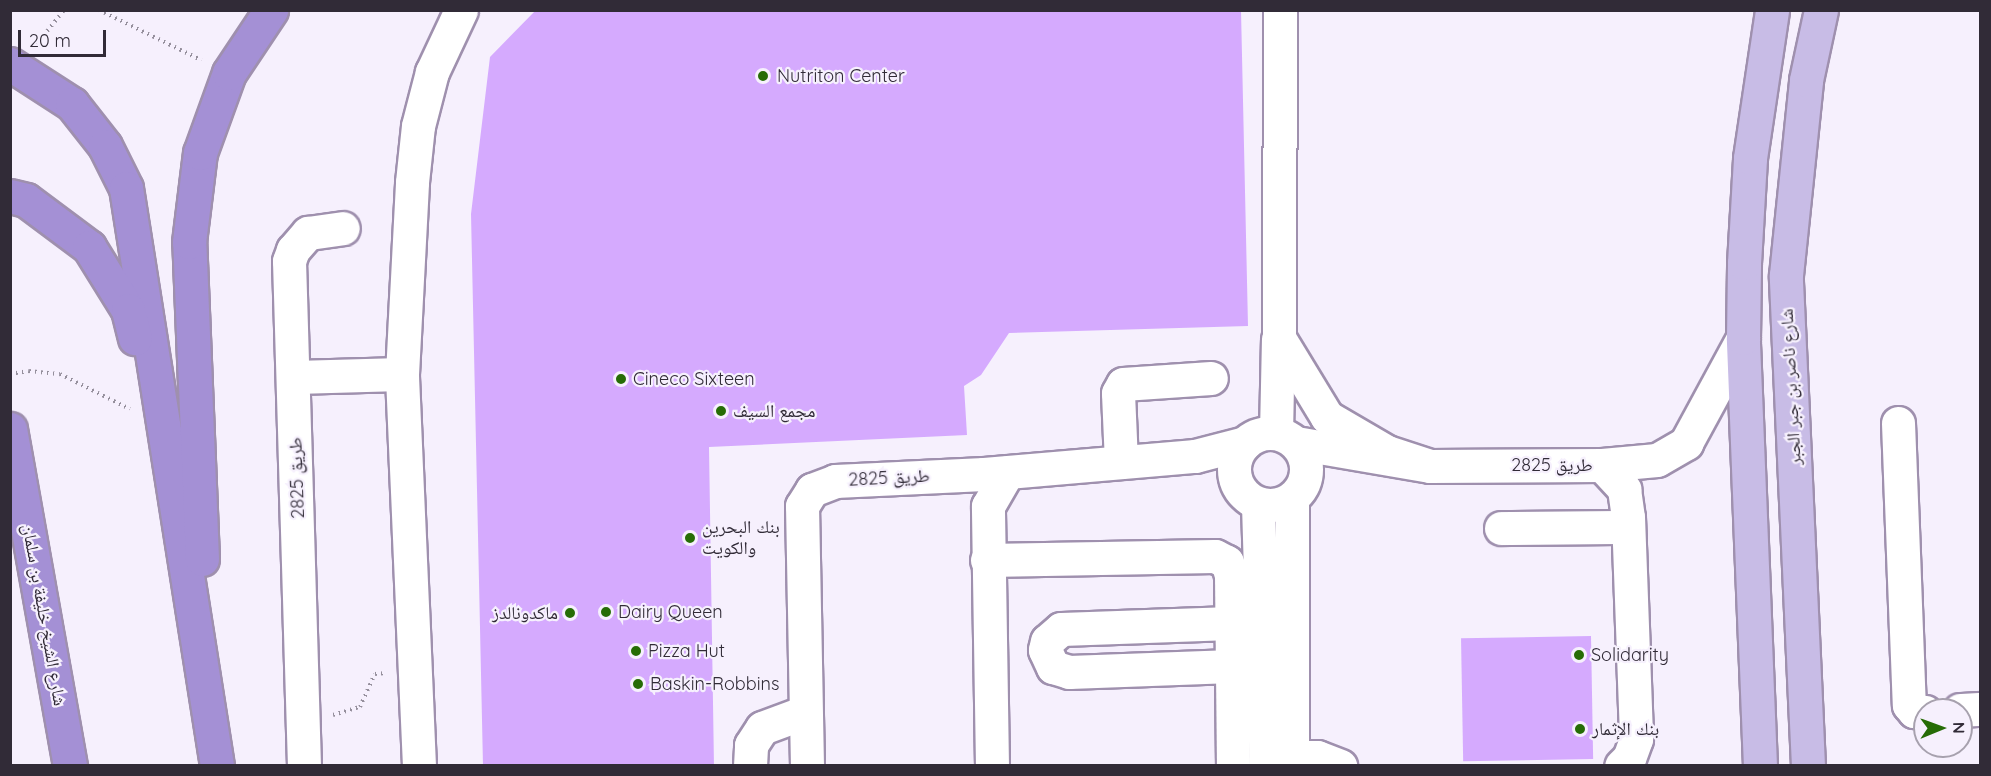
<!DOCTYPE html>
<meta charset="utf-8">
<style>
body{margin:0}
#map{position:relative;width:1991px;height:776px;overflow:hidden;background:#f6f0fd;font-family:Quicksand,"Noto Naskh Arabic",sans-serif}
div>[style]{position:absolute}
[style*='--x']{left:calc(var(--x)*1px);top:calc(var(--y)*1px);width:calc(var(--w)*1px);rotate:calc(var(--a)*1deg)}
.building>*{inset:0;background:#d5aafe;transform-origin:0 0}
.path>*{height:4px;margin-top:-2px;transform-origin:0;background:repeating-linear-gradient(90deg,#958f9c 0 1.5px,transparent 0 6px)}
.roads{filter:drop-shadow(2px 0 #9f90ae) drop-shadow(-2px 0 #9f90ae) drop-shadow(0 2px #9f90ae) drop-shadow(0 -2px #9f90ae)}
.minor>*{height:33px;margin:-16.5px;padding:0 16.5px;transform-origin:16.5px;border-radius:16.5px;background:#fff}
.minor>.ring{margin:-16.5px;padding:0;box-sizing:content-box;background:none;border:33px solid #fff;border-radius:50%}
.major>*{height:33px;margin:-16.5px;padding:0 16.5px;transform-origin:16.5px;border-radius:16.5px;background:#c8bce6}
.highway>*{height:33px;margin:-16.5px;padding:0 16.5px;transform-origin:16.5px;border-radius:16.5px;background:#a490d5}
.dots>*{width:16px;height:16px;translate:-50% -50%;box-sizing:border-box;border:3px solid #f6f0fd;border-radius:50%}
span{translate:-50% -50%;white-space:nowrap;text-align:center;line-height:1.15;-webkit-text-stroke:4.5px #f6f0fd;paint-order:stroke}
.poi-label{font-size:18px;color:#312b37}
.left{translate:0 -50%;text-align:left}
.right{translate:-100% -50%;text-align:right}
.street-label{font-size:18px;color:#312b37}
.frame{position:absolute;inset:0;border:12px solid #312b37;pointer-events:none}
.north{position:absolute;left:1913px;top:698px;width:60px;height:60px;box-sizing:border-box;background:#f6f0fd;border:2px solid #a7a1ae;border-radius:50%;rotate:89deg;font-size:16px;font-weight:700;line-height:24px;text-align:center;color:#312b37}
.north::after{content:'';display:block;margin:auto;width:21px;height:27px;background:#266c06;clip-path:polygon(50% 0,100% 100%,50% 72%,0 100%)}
.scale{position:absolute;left:18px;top:30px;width:88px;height:27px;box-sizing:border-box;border:3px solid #312b37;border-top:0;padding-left:8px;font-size:18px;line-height:21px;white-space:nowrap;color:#312b37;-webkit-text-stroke:4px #f6f0fd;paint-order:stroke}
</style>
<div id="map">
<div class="building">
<i style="clip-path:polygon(536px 10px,1241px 10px,1248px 326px,1009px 333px,981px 375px,964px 386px,967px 435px,709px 447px,714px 766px,483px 766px,471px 214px,490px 57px)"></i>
<i style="left:1591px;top:636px;width:123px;height:130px;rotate:89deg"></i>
</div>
<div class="path">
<i style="--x:99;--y:10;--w:114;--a:26.1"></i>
<i style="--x:36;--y:45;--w:45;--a:-51.3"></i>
<i style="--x:10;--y:374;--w:19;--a:-9"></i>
<i style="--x:29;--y:371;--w:31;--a:6"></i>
<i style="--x:60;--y:374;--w:78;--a:26.6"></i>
<i style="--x:333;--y:715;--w:28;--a:-17"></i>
<i style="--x:360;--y:707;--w:36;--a:-66"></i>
<i style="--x:375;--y:674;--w:11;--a:-5"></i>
</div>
<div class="roads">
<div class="minor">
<i style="--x:1280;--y:10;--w:328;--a:90.2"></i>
<i style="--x:1279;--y:338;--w:92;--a:58.7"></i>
<i style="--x:1327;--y:417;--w:69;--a:30.3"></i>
<i style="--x:1387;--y:452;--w:45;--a:18"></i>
<i style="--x:294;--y:377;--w:108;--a:-1.6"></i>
<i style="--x:1898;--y:423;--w:282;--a:87.8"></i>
<i style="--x:1909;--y:705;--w:8;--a:50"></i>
<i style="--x:1914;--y:711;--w:11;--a:5"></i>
<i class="ring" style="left:1234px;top:433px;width:39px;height:39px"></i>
<i style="--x:1276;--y:433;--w:94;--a:-88.8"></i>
<i style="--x:1296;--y:443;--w:136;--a:9.7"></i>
<i style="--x:1430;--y:466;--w:172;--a:-0.3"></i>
<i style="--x:1602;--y:465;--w:55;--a:-5.2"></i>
<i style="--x:1657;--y:460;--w:34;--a:-30"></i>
<i style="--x:1686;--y:443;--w:119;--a:-61.5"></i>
<i style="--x:1121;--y:462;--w:69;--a:-92.5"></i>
<i style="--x:1118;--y:393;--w:10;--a:-61"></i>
<i style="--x:1123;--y:384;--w:88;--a:-3.9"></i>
<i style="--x:1602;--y:465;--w:33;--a:47"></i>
<i style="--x:1624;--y:489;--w:28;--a:82"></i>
<i style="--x:1628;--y:517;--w:222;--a:87.9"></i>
<i style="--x:1636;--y:739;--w:20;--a:110"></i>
<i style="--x:1629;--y:758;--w:11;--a:135"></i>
<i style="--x:1292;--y:498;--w:268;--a:90"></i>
<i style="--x:1258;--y:504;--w:262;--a:88.3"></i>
<i style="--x:1501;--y:528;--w:127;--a:-0.5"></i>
<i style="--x:987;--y:560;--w:228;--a:-1"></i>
<i style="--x:1215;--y:556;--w:13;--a:27"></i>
<i style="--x:1227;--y:562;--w:14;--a:73"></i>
<i style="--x:1231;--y:575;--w:191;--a:89.4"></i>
<i style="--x:1231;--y:623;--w:170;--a:178"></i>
<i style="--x:1061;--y:629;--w:18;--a:139"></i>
<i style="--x:1047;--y:641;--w:9;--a:103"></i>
<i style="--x:1045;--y:650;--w:19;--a:65"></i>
<i style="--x:1053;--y:667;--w:17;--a:17"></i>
<i style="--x:1069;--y:672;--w:163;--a:-2.1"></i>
<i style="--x:1960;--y:710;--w:20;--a:-3"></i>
<i style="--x:1292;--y:757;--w:25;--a:0"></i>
<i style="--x:1317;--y:757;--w:25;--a:21"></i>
<i style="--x:304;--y:766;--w:505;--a:-91.7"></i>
<i style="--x:289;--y:261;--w:12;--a:-70"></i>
<i style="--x:293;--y:250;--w:23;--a:-49"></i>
<i style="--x:308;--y:233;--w:35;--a:-8"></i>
<i style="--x:419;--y:766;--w:392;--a:-92.5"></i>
<i style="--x:402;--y:374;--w:192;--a:-87"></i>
<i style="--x:412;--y:182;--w:56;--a:-83.9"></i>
<i style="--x:418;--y:126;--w:56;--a:-75.5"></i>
<i style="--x:432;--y:72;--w:68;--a:-64.9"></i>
<i style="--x:750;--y:766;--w:21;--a:-87"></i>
<i style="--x:751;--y:745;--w:20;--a:-57"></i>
<i style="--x:762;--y:728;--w:46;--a:-20.4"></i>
<i style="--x:807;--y:766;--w:260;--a:-91.1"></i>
<i style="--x:802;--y:506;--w:19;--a:-58"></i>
<i style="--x:812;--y:490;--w:25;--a:-21"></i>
<i style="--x:835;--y:481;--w:149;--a:-2.7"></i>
<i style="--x:984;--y:474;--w:212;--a:-4.9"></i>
<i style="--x:1195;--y:456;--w:52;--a:-14.6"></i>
<i style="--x:992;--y:766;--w:260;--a:-90.9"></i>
<i style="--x:988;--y:506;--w:39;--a:-60"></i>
</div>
<div class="major">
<i style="--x:1760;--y:766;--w:428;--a:-92.3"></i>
<i style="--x:1743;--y:338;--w:75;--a:-89.2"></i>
<i style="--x:1744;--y:263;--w:105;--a:-86.7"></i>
<i style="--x:1750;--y:158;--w:150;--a:-81.5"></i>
<i style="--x:1808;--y:766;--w:491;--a:-92.6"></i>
<i style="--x:1786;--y:275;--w:196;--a:-84.1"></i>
<i style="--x:1806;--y:80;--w:72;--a:-77.9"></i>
</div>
<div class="highway">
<i style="--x:10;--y:64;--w:74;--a:32.8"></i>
<i style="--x:72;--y:104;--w:53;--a:51.8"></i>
<i style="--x:105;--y:146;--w:47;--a:63.4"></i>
<i style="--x:126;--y:188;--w:585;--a:81.05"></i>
<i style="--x:10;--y:196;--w:16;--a:14"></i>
<i style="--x:26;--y:200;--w:79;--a:36.7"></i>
<i style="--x:89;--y:247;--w:74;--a:58.2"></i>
<i style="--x:128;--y:310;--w:29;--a:76"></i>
<i style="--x:10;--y:429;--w:342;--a:79.9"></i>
<i style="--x:202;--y:559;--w:317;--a:-92.3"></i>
<i style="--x:189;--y:242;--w:90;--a:-83"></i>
<i style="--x:200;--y:153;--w:85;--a:-70.1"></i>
<i style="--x:229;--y:73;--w:76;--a:-56.3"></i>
</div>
</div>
<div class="dots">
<i style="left:763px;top:76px;background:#266c06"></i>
<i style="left:621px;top:379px;background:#266c06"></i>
<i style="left:721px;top:411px;background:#266c06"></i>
<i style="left:690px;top:538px;background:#266c06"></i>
<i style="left:606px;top:612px;background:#266c06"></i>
<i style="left:570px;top:613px;background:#266c06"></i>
<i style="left:636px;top:651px;background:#266c06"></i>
<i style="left:1579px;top:655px;background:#266c06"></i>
<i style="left:638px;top:684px;background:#266c06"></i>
<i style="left:1580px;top:729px;background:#266c06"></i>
</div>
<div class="poi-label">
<span class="left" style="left:777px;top:76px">Nutriton Center</span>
<span class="left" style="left:633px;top:379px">Cineco Sixteen</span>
<span class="left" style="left:733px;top:411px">مجمع السيف</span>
<span class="left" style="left:702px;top:538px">بنك البحرين<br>والكويت</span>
<span class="left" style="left:618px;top:612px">Dairy Queen</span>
<span class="right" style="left:558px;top:613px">ماكدونالدز</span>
<span class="left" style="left:648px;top:651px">Pizza Hut</span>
<span class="left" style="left:1591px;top:655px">Solidarity</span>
<span class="left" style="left:650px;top:684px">Baskin-Robbins</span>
<span class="left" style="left:1592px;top:729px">بنك الإثمار</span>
</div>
<div class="street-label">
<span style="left:1791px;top:387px;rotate:-93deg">شارع ناصر بن جبر الجبر</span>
<span style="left:1552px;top:465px">طريق 2825</span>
<span style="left:297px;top:478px;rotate:-92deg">طريق 2825</span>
<span style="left:889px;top:478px;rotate:-3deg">طريق 2825</span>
<span style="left:44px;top:615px;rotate:80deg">شارع الشيخ خليفة بن سلمان</span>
</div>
<div class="frame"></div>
<div class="north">N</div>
<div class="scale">20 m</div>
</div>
